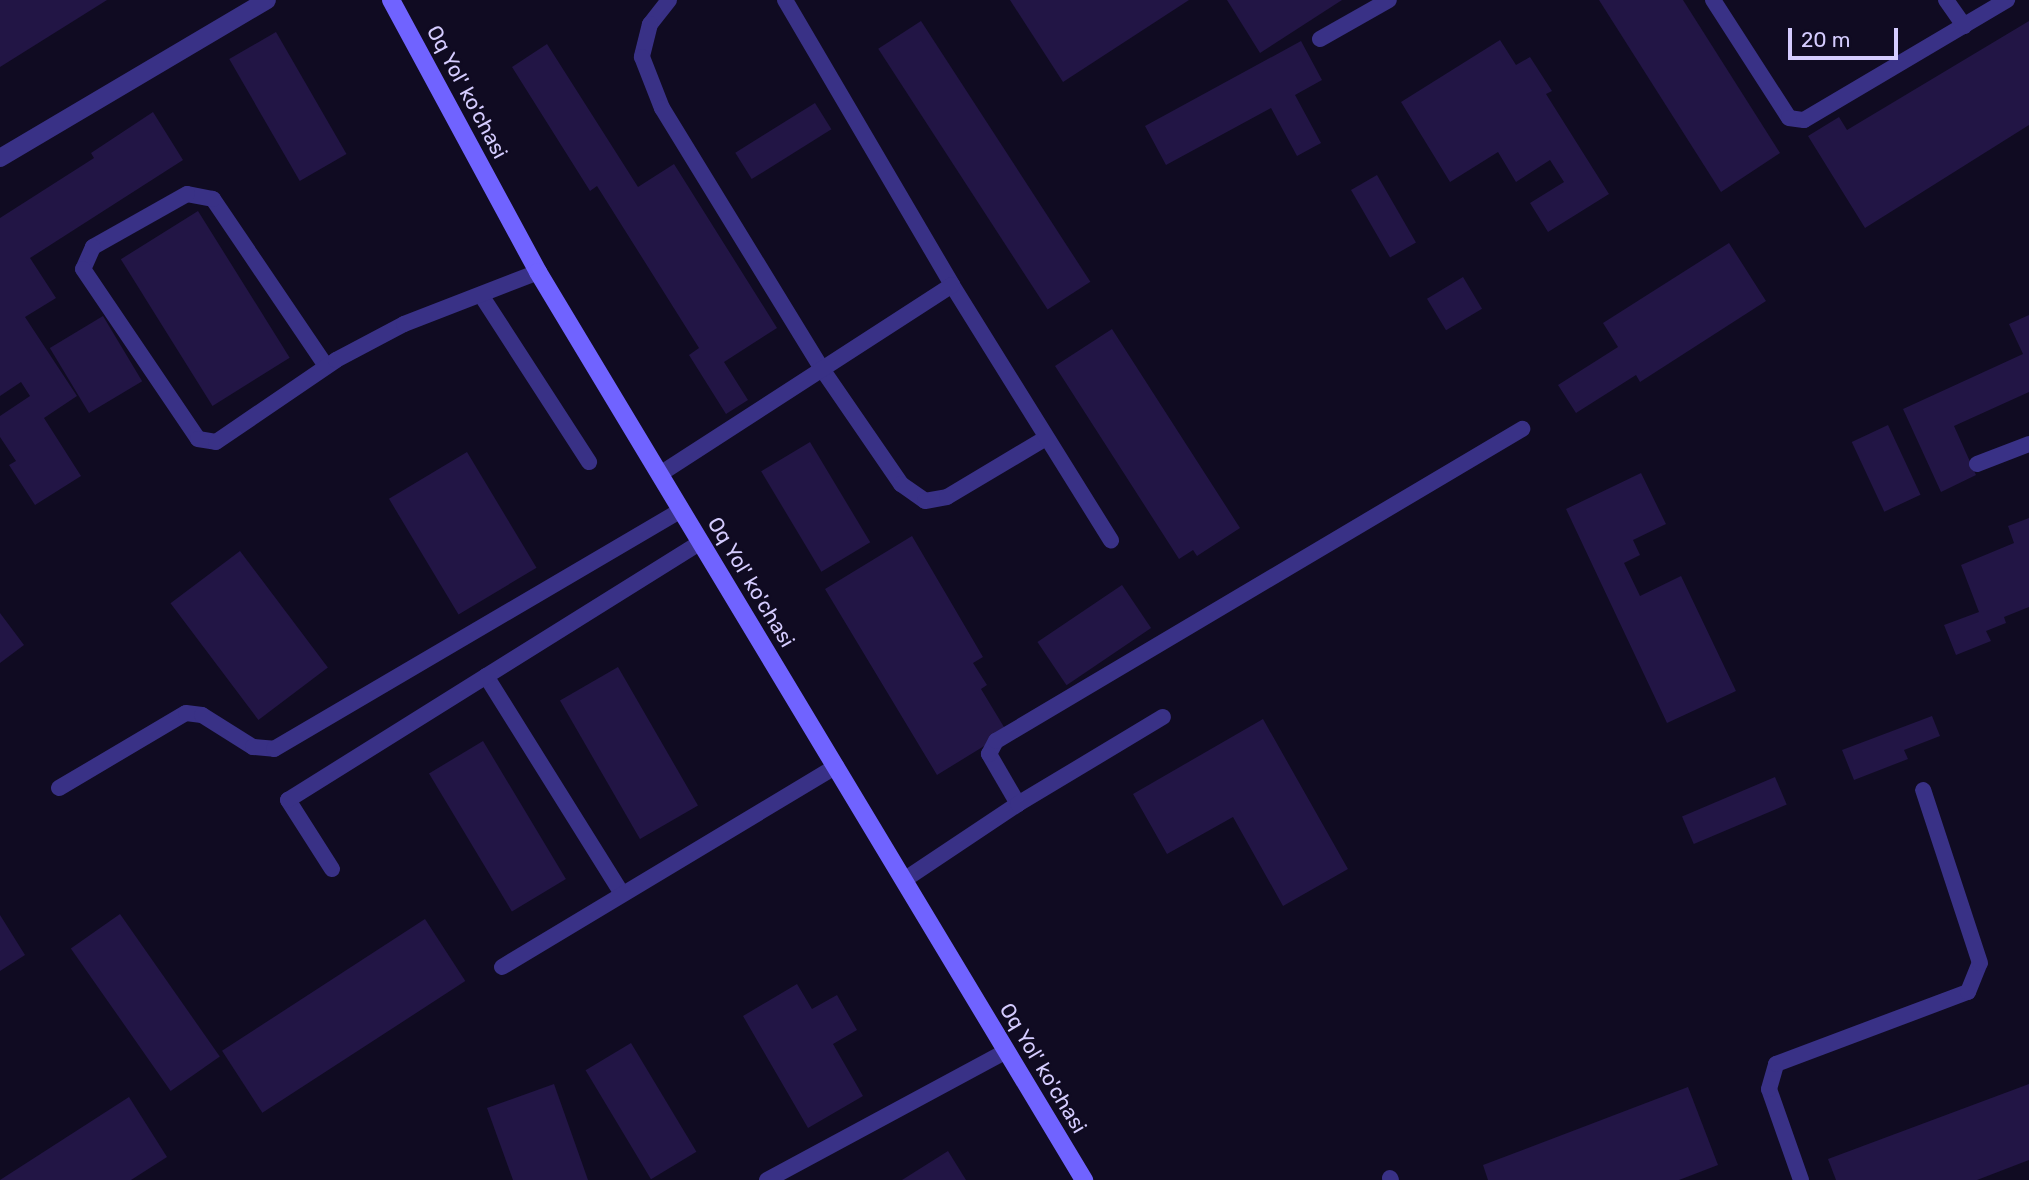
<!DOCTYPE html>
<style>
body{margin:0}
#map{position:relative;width:2029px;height:1180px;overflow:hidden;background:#100b22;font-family:Rubik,sans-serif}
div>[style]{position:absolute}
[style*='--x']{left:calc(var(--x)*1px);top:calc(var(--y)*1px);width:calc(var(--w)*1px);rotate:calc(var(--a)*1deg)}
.building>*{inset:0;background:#221545;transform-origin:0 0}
.lane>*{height:16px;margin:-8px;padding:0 8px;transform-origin:8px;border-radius:8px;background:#393186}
.street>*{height:18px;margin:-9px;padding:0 9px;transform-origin:9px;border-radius:9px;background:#393186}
.secondary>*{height:18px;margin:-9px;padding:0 9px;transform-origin:9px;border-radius:9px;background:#7063ff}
span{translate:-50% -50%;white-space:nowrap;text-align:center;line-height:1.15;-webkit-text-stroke:5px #100b22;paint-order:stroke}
.street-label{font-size:21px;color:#d5ccff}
.scale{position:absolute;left:1788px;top:28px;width:110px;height:32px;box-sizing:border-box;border:4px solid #d5ccff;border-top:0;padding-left:9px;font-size:21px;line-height:24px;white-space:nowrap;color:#d5ccff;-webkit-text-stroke:5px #100b22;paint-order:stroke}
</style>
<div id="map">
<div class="building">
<i style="clip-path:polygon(0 0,107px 0,0 67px)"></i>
<i style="clip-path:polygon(1010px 0,1189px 0,1063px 82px)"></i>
<i style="clip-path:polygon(1227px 0,1342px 0,1260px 53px)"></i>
<i style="clip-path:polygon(1599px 0,1683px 0,1780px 153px,1721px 192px)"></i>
<i style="left:921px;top:21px;width:311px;height:51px;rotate:57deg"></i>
<i style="clip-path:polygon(2029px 21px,2029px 125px,1865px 228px,1808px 136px,1839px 117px,1847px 130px)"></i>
<i style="left:276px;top:32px;width:141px;height:54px;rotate:60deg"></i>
<i style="clip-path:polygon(1500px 40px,1516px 65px,1530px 57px,1552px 91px,1546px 94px,1609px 194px,1548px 232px,1530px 203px,1564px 182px,1550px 160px,1516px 182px,1498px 152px,1450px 182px,1401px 102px)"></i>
<i style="clip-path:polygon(1301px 41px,1322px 80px,1295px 95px,1321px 143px,1297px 156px,1271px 108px,1166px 165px,1145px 126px)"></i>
<i style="clip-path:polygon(547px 44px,638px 187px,674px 164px,777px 328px,724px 362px,748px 400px,726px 414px,689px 355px,699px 348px,597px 186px,590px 191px,512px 67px)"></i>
<i style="left:815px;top:103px;width:31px;height:94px;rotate:58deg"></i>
<i style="clip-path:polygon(153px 112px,183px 160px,30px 258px,56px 298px,25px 317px,77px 396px,44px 418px,81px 476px,35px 505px,9px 465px,16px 461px,0 437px,0 416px,30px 396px,21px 382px,0 396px,0 218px,94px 158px,91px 153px)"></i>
<i style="left:1377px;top:175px;width:78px;height:30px;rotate:60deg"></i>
<i style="left:198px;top:211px;width:173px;height:91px;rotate:58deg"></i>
<i style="clip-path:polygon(1729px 243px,1766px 301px,1640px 382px,1636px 375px,1576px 413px,1558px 385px,1618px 347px,1603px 323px)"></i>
<i style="left:1463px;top:277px;width:37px;height:42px;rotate:59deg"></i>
<i style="clip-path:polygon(2029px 315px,2029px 392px,1954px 426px,1976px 475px,1941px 492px,1903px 409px,2023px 354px,2009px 324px)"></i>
<i style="left:103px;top:316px;width:76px;height:62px;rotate:59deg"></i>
<i style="clip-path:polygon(1112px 329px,1240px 528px,1197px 556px,1193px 550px,1179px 559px,1055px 366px)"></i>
<i style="left:1888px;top:425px;width:77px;height:40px;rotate:65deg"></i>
<i style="left:810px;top:442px;width:117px;height:57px;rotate:59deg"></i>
<i style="left:467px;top:452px;width:135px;height:91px;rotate:59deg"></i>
<i style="clip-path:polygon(1641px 473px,1666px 524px,1633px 540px,1640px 555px,1624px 563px,1640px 596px,1681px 576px,1736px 691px,1667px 723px,1566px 509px)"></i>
<i style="clip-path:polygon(2029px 518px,2029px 607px,2004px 617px,2006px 623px,1986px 631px,1991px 641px,1956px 655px,1944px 625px,1979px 612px,1961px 565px,2014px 543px,2008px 526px)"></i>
<i style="clip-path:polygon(912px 536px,983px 657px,973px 663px,987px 685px,981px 689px,1007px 732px,937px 775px,825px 589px)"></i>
<i style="left:240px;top:551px;width:146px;height:87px;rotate:53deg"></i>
<i style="left:1122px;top:585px;width:52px;height:102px;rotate:56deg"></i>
<i style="clip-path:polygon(0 613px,24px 645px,0 663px)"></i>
<i style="left:618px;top:667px;width:160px;height:67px;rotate:60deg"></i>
<i style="clip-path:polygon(1932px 716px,1940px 736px,1904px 750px,1908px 759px,1854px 780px,1842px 750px)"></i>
<i style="clip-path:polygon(1263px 719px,1348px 869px,1283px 906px,1233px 817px,1167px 854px,1133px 794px)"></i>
<i style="left:483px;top:741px;width:161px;height:63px;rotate:59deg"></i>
<i style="left:1775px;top:777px;width:30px;height:101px;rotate:67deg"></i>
<i style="left:120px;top:914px;width:174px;height:60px;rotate:55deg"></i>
<i style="clip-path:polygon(0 915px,25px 955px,0 971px)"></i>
<i style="left:425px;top:919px;width:74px;height:242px;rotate:57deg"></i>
<i style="clip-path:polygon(797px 984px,812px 1009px,837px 995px,857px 1030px,833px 1044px,863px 1096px,808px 1128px,743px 1016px)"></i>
<i style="left:631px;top:1043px;width:127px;height:53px;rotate:59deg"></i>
<i style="clip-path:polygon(554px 1084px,588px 1180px,513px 1180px,487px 1108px)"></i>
<i style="clip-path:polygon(2029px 1084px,2029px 1160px,1977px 1180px,1836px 1180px,1828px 1159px)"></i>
<i style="clip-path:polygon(1688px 1087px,1718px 1165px,1679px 1180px,1488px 1180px,1483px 1165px)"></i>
<i style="clip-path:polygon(129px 1097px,167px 1157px,131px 1180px,0 1180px)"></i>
<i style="clip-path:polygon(948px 1151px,966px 1180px,902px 1180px)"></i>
</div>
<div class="lane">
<i style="--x:669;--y:0;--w:31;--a:128"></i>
<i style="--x:650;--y:24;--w:34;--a:104"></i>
<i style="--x:642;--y:57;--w:55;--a:68.6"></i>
<i style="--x:662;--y:108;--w:306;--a:58.5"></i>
<i style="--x:822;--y:369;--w:140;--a:55.5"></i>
<i style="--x:901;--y:484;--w:29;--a:35"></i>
<i style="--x:925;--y:501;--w:22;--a:-10"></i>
<i style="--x:947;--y:497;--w:115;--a:-30.8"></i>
<i style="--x:785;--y:0;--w:330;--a:59.6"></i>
<i style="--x:952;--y:285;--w:301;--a:58.1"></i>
<i style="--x:1713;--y:0;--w:140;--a:57.2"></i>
<i style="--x:1789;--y:118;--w:15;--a:8"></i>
<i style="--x:1804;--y:120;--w:236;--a:-30.6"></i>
<i style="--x:1946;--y:0;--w:32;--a:55"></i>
<i style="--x:1320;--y:39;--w:79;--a:-29.5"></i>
<i style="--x:481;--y:295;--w:199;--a:57.1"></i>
<i style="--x:326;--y:366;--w:202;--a:-124.1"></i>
<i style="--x:213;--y:199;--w:26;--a:-169"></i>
<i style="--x:187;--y:194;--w:108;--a:150.6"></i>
<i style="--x:93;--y:247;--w:24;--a:114"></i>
<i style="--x:83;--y:269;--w:205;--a:55.9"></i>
<i style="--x:198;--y:439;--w:18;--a:9"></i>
<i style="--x:216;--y:442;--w:145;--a:-34.3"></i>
<i style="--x:336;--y:360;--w:77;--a:-27.9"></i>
<i style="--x:404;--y:324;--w:144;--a:-21.2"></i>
<i style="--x:1977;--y:464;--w:56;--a:-21"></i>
<i style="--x:660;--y:474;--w:348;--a:-32.9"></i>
<i style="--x:486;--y:676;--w:257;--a:58"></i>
<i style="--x:59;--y:788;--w:147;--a:-30.6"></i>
<i style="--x:186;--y:713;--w:16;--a:7"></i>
<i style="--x:202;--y:715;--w:60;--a:32.1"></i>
<i style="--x:253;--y:747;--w:21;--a:5"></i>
<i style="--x:274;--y:749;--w:472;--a:-30.4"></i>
<i style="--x:1018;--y:804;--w:58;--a:-120.1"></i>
<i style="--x:989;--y:754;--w:15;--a:-62"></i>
<i style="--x:996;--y:741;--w:612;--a:-30.67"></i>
<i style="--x:332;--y:869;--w:82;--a:-122.5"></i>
<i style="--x:288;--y:800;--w:487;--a:-32"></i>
<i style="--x:904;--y:880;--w:137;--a:-33.7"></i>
<i style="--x:1018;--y:804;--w:169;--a:-31"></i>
<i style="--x:502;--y:967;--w:390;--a:-31"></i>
<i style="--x:1390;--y:1178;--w:2;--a:63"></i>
<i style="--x:767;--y:1180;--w:272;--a:-28.3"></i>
<i style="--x:1801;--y:1180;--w:96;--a:-109.4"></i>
<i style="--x:1769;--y:1089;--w:26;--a:-74"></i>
<i style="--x:1776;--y:1064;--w:205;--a:-20.6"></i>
<i style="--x:1968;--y:992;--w:31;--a:-68"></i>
<i style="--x:1980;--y:963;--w:182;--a:-108.2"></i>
</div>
<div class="street">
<i style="--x:0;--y:158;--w:310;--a:-30.6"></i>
</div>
<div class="secondary">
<i style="--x:391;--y:0;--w:309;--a:61.6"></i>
<i style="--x:538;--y:272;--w:1060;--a:58.98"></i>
</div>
<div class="street-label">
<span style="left:467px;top:92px;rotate:62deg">Oq Yol' ko'chasi</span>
<span style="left:751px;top:582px;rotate:59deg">Oq Yol' ko'chasi</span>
<span style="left:1043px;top:1068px;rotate:59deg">Oq Yol' ko'chasi</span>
</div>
<div class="scale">20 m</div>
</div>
